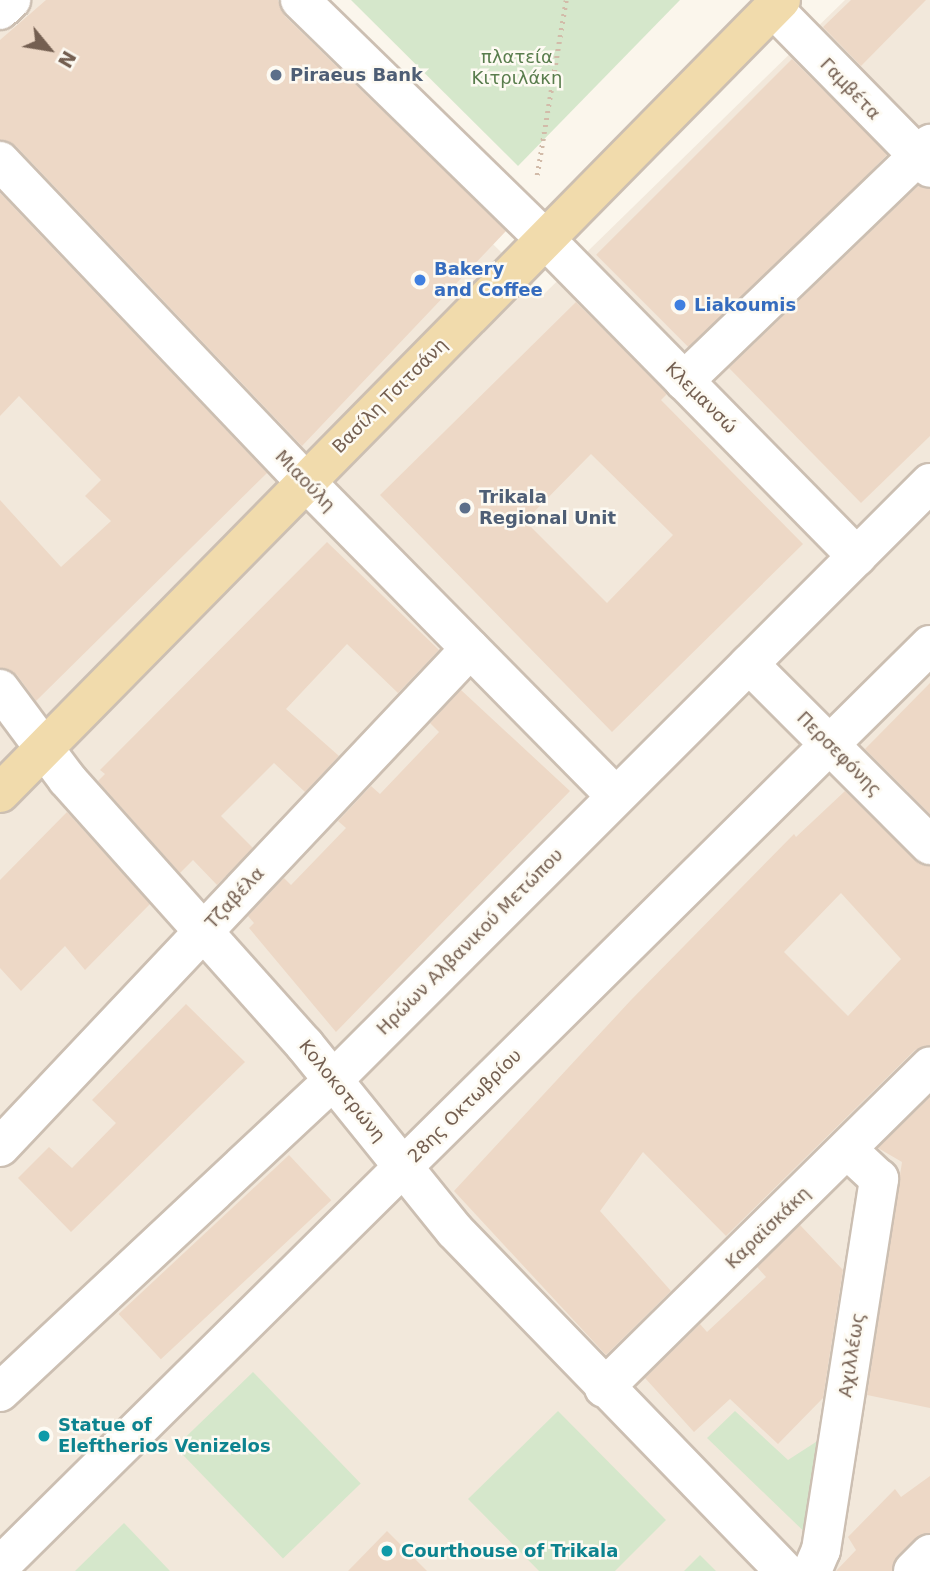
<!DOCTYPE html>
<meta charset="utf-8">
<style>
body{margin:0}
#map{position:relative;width:930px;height:1571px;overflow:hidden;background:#fbf6ec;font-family:"DejaVu Sans",sans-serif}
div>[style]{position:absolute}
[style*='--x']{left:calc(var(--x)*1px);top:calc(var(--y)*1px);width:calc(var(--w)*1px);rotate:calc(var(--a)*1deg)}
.residential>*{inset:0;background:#f2e8db}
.green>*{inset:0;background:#d5e7cb;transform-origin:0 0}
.building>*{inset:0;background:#edd8c6;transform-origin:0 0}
.path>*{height:4.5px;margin-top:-2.25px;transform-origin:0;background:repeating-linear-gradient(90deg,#d2bba9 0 2px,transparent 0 7px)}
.roads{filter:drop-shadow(2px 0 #ccbfb2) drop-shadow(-2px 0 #ccbfb2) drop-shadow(0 2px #ccbfb2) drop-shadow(0 -2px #ccbfb2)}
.minor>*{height:38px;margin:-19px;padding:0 19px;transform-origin:19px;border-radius:19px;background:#fff}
.major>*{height:38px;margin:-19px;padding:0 19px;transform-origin:19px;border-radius:19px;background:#f1dbac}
.dots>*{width:19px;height:19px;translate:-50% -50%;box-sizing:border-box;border:4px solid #fdfaf2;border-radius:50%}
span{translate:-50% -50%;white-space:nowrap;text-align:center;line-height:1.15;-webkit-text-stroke:5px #fdfaf2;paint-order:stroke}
.park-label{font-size:18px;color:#597d4d}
.service-label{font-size:18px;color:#4e5e75;font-weight:700}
.left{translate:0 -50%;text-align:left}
.street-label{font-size:18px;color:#745f51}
.shop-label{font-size:18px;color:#366cbe;font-weight:700}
.culture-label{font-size:18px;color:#0d838f;font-weight:700}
.north{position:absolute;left:14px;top:14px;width:70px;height:70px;-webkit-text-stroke:5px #fdfaf2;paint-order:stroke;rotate:120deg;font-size:19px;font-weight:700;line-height:28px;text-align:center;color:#745f51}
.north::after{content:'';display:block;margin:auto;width:24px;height:32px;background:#745f51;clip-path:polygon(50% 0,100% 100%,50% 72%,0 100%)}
</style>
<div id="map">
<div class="residential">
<i style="clip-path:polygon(0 0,243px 0,544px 294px,845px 0,930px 0,930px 1571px,0 1571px)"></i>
</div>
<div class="green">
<i style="clip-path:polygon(351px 0,680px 0,518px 166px)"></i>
<i style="left:253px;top:1372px;width:155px;height:108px;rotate:46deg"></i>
<i style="clip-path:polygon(558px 1411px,666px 1520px,615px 1571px,539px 1571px,468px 1499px)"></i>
<i style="clip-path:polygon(735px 1411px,788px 1460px,833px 1431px,817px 1544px,707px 1438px)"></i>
<i style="clip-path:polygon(124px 1523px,170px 1571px,75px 1571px)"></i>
<i style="clip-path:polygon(700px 1555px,716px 1571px,684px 1571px)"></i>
</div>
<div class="building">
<i style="clip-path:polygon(46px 0,278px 0,285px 16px,506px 231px,302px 446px,16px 146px,0 140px,0 40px)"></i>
<i style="clip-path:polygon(851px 0,926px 0,861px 66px,823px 27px)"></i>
<i style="left:792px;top:59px;width:135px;height:277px;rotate:45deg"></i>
<i style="clip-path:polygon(918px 186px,930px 189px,930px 436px,861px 503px,729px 368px)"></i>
<i style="clip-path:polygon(0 193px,267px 473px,36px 701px,17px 675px,0 668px,0 500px,61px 567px,111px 521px,85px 496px,101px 480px,19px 396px,0 416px)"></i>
<i style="clip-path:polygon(evenodd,576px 302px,667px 394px,661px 400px,803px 544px,612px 732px,380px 495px,576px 302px,591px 454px,673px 535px,607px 603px,525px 521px,591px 454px)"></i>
<i style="clip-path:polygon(327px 542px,439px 650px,398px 693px,347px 644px,286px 709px,339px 756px,305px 792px,274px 763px,221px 816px,253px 848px,217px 885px,193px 860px,180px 873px,98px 781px,105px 774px,100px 770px)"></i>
<i style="clip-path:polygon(930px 683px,930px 814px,865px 749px)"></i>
<i style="clip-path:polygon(461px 690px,570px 791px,336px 1032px,249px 928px,254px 923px,248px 916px,284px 878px,291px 885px,346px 828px,338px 821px,371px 786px,380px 794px,439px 732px,430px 723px)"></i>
<i style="clip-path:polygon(evenodd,845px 791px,915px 860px,930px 866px,930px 1045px,915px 1050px,726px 1236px,643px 1152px,600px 1211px,671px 1291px,606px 1355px,454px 1191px,631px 1000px,794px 834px,796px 837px,845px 791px,841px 893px,901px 959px,848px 1016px,784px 952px,841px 893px)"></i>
<i style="clip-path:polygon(67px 812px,150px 904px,85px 970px,65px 946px,21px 991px,0 968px,0 880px)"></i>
<i style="clip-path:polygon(186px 1004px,245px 1062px,71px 1232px,18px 1178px,49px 1147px,72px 1168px,116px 1123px,92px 1100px)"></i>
<i style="clip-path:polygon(930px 1097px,930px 1408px,867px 1395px,902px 1162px,878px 1148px)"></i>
<i style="left:289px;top:1155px;width:62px;height:233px;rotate:47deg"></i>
<i style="clip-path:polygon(800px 1225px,843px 1270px,823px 1398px,778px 1444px,730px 1399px,694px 1432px,645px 1378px,700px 1324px,707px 1332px,766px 1277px,757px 1267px)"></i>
<i style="clip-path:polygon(930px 1476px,930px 1533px,915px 1539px,897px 1556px,892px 1571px,836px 1571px,856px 1550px,848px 1537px,895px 1489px,901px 1497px)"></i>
<i style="clip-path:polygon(387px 1531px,427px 1571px,348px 1571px)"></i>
</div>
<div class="path">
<i style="--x:537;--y:175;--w:177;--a:-80.6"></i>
</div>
<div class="roads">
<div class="minor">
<i style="--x:300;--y:0;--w:342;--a:44.3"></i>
<i style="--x:545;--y:239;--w:445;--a:45.5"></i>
<i style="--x:773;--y:8;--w:224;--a:45.5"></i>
<i style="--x:0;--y:10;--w:15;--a:-42"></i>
<i style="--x:0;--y:161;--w:443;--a:46.4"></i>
<i style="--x:306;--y:482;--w:441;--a:45.4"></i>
<i style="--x:684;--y:381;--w:342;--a:-43.9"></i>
<i style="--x:749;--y:664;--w:256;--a:45"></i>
<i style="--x:0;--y:689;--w:112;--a:53.3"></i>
<i style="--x:67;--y:779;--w:356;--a:48.2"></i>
<i style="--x:304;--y:1044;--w:240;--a:51.1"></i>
<i style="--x:455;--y:1231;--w:474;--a:45.9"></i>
<i style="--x:0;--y:1147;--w:685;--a:-46.66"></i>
<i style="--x:604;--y:1388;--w:458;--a:-44.6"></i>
<i style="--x:0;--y:1392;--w:458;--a:-43.1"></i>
<i style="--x:334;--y:1079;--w:843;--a:-45"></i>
<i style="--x:0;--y:1566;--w:1309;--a:-44.72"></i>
<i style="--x:812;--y:1571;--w:23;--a:-67"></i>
<i style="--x:821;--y:1550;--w:376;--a:-81.1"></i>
<i style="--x:879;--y:1179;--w:42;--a:-136.9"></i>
<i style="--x:913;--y:1571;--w:24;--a:-45"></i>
</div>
<div class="major">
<i style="--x:0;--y:793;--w:1113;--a:-45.44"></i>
</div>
</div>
<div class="dots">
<i style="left:276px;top:75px;background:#5c6f8a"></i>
<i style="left:420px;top:280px;background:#3f7fe0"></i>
<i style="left:680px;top:305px;background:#3f7fe0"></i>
<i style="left:465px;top:508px;background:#5c6f8a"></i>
<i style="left:44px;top:1436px;background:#0f9aa8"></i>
<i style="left:387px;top:1551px;background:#0f9aa8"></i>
</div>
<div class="park-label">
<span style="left:517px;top:68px">πλατεία<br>Κιτριλάκη</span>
</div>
<div class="service-label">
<span class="left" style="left:290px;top:75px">Piraeus Bank</span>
<span class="left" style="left:479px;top:508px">Trikala<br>Regional Unit</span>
</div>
<div class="street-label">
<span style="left:850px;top:89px;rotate:46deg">Γαμβέτα</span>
<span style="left:390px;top:396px;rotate:-45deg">Βασίλη Τσιτσάνη</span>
<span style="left:701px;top:398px;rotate:45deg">Κλεμανσώ</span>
<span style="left:305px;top:481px;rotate:46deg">Μιαούλη</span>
<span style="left:839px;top:754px;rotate:45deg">Περσεφόνης</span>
<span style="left:235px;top:898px;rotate:-47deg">Τζαβέλα</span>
<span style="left:470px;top:942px;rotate:-45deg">Ηρώων Αλβανικού Μετώπου</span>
<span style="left:342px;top:1091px;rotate:51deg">Κολοκοτρώνη</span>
<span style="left:465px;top:1106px;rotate:-45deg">28ης Οκτωβρίου</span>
<span style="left:768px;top:1228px;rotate:-44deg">Καραϊσκάκη</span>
<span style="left:852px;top:1355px;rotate:-81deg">Αχιλλέως</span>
</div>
<div class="shop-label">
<span class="left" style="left:434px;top:280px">Bakery<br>and Coffee</span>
<span class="left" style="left:694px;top:305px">Liakoumis</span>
</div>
<div class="culture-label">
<span class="left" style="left:58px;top:1436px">Statue of<br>Eleftherios Venizelos</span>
<span class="left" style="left:401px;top:1551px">Courthouse of Trikala</span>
</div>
<div class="north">N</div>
</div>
